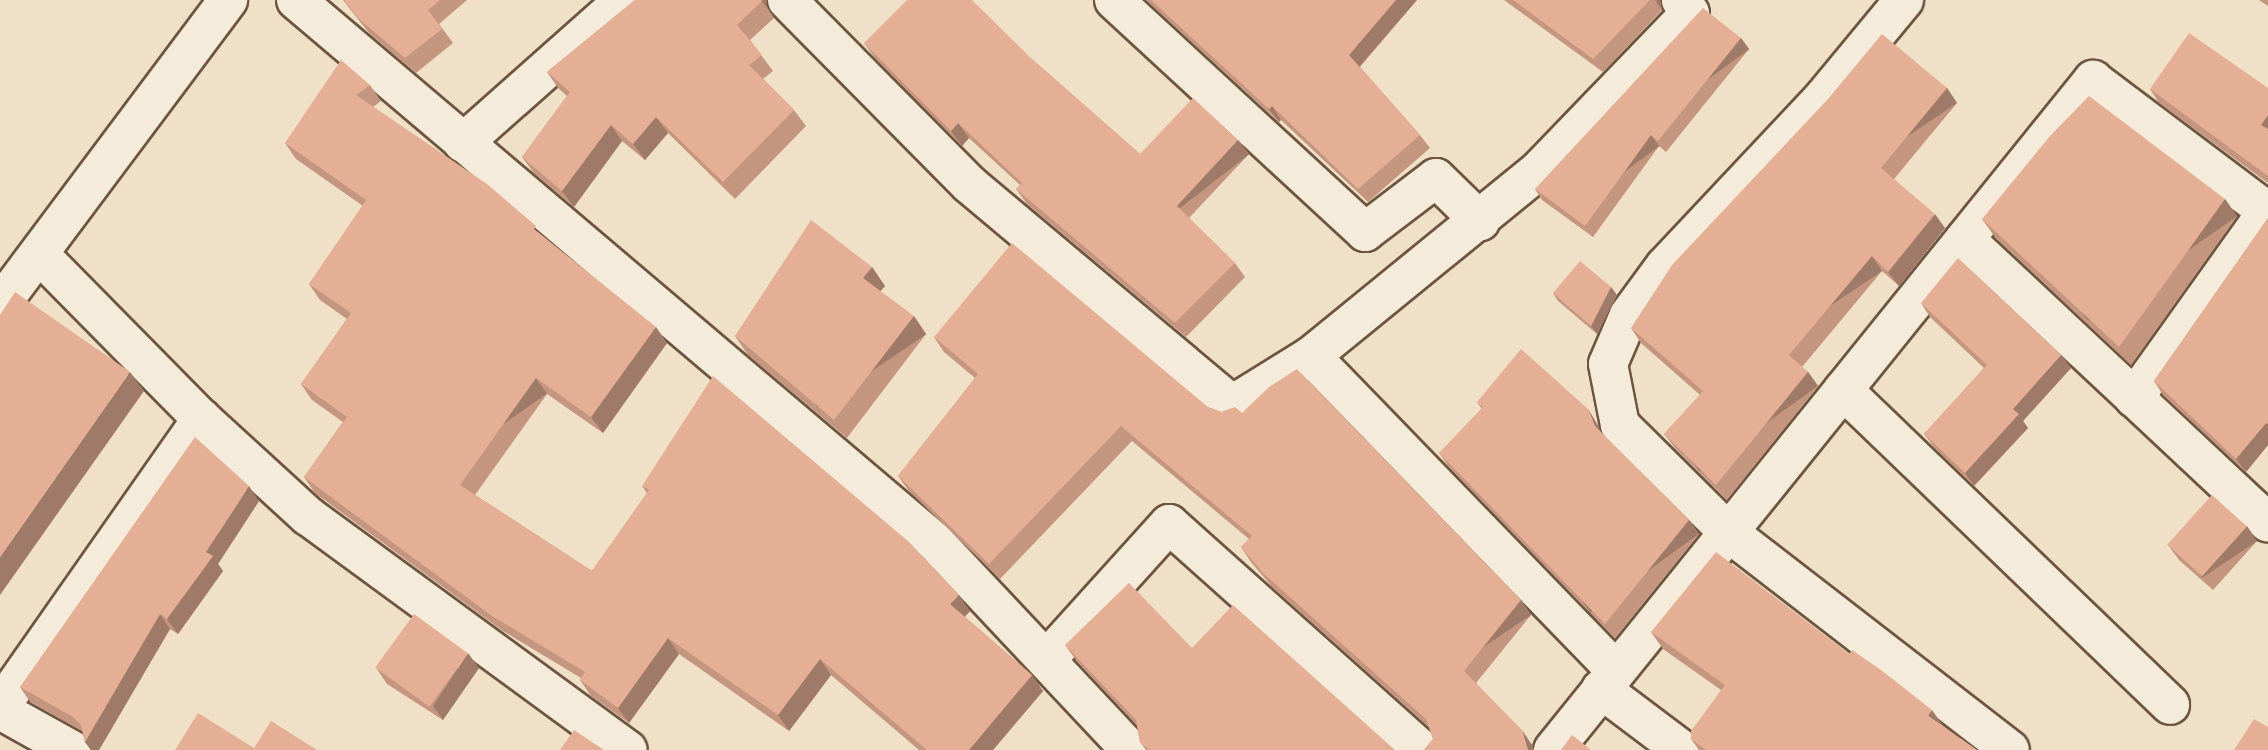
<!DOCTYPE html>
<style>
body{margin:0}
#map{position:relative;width:2268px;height:750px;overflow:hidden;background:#f0e0c8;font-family:"IM FELL French Canon",serif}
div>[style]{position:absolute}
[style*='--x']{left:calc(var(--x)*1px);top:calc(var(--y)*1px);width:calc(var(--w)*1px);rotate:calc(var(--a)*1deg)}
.roads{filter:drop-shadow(2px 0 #6d553f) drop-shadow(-2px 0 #6d553f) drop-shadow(0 2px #6d553f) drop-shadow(0 -2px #6d553f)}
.street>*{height:38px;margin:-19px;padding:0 19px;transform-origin:19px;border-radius:19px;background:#f5ebdb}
.wall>*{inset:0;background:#c4967f}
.shaded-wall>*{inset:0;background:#a07a68;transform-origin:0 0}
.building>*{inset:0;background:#e4af94;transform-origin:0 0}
span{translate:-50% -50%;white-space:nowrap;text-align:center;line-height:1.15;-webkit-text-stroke:5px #f5ebdb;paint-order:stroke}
</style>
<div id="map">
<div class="roads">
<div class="street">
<i style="--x:296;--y:0;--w:838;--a:40.3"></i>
<i style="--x:935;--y:542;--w:285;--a:46.8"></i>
<i style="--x:787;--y:0;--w:259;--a:45.3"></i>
<i style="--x:969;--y:184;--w:344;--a:40"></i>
<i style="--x:1232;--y:405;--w:93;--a:-31.8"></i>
<i style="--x:1311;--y:356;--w:296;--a:-39.2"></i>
<i style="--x:1540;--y:169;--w:216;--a:-46.1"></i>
<i style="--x:1690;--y:13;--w:16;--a:-125"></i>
<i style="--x:1114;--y:0;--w:342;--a:42.7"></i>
<i style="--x:1365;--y:232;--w:89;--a:-37.3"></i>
<i style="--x:1436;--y:178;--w:62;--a:44.3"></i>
<i style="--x:1904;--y:0;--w:129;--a:129.6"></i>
<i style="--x:1822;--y:99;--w:229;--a:133.2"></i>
<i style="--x:1665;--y:266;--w:61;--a:126.3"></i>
<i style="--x:1629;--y:315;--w:53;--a:113.2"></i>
<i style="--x:1608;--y:364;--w:62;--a:78.9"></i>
<i style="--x:1620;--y:425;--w:152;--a:44.7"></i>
<i style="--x:1728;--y:532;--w:356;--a:37.7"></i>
<i style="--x:463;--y:143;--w:215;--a:-41.6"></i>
<i style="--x:1965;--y:239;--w:415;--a:43.1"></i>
<i style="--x:40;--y:255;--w:231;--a:45.4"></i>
<i style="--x:202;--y:419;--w:144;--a:42.5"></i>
<i style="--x:308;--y:516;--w:396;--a:36.2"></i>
<i style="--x:0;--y:305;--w:381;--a:-53.2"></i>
<i style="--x:1311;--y:356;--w:438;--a:45.9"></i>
<i style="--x:1843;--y:390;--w:454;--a:43.9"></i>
<i style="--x:2134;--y:398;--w:231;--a:-54.5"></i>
<i style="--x:1047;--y:659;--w:182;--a:-47.9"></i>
<i style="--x:1169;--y:524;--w:339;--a:41.8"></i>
<i style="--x:1601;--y:689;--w:101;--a:37"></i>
<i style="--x:0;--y:707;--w:352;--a:-55"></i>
<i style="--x:0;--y:710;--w:82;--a:29.1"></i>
<i style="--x:1553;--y:750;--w:861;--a:-51.13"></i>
<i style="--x:2093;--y:80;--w:219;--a:37"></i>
</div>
</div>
<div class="wall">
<i style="clip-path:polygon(343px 0,467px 0,439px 24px,453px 43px,416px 73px,369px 33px)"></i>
<i style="clip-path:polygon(635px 0,767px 0,766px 5px,774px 18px,750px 40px,773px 71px,763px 79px,794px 110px,806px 126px,735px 199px,668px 133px,645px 160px,622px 141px,574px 207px,534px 173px,522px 157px,567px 96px,558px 88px,547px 72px)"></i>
<i style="clip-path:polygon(1146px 0,1417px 0,1360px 67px,1420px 135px,1430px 148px,1368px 202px,1281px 120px,1279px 122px)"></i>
<i style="clip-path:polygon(1504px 0,1660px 0,1662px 10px,1603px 72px)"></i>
<i style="clip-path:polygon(2259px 0,2268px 0,2268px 6px)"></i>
<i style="clip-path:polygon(1741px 38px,1749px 49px,1666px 152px,1659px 146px,1593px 237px,1542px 200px,1535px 189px)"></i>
<i style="clip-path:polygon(864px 43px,1033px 60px,1140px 154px,1238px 140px,1249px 154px,1189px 218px,1235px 263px,1245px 277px,1186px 337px,1027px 204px,1016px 189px,1020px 185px,969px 138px,962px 146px,875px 58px)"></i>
<i style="clip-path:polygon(370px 85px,381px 101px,373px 107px,544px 237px,667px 343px,603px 433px,547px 394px,475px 495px,592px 571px,647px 493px,642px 486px,970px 611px,965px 617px,1032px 675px,1043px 691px,993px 750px,919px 750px,831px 675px,789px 731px,679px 654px,629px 723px,591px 696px,580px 680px,581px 678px,503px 631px,315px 493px,304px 477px,343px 422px,312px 400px,301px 384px,347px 319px,320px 300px,309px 284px,363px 206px,296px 159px,285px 143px)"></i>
<i style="clip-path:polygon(1947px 88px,1957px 103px,1894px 179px,1945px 228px,1899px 286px,1882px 271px,1802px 367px,1808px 372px,1818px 386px,1727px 500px,1675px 448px,1664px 434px,1700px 395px,1641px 343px,1631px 328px)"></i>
<i style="clip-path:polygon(2268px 88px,2268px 183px,2159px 103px,2150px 89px)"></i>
<i style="clip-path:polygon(2225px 199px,2237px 216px,2131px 365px,1995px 237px,1982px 219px)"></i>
<i style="clip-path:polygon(2268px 218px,2268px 445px,2246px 472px,2163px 395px,2154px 381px)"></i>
<i style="clip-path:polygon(872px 267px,885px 286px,880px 291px,926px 334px,847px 438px,748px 355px,735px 336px)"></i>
<i style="clip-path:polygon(1611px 287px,1617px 295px,1597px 334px,1558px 301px,1553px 293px)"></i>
<i style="clip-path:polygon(1921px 303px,2061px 355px,2071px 368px,2023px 421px,2028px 428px,1974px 486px,1934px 447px,1924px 434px,1984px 368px,1930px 317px)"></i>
<i style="clip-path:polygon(934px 337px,1208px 407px,1221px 412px,1242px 413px,1521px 600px,1531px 615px,1476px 683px,1532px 745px,1534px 750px,1424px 750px,1433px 739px,1429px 727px,1273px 588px,1251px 562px,1241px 547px,1249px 539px,1132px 441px,1000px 579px,909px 491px,898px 476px,975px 378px,944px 352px)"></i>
<i style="clip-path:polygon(1477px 402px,1588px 409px,1597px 424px,1601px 433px,1689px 520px,1699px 534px,1615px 638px,1449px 467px,1439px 453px,1482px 409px)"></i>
<i style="clip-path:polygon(259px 501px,218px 564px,223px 571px,178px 634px,170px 629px,99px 750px,91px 750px,85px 742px,82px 731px,30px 702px,20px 687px)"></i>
<i style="clip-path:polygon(2257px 541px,2213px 590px,2179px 560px,2168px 545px)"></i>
<i style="clip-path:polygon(1651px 632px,1944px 727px,1977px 750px,1699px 750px,1691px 739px,1721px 690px,1663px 649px)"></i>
<i style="clip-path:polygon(1065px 645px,1192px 648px,1395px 750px,1146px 750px,1140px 742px,1137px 725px,1076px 660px)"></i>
<i style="clip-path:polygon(479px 668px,443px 720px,387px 684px,377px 669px)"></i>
</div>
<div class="shaded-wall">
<i style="clip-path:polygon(761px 0,767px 0,766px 5px,774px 18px)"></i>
<i style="clip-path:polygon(1396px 0,1417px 0,1358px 68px,1349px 55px)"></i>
<i style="clip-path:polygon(1655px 0,1660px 0,1662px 10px)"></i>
<i style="left:1741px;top:38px;width:14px;height:132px;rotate:54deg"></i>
<i style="left:1947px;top:88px;width:18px;height:104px;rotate:56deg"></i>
<i style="clip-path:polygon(1272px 106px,1281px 120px,1279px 122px,1269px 109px)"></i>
<i style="clip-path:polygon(2268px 115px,2268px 135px,2261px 125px)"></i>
<i style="clip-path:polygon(656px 117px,668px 133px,645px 160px,633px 144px)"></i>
<i style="clip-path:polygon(958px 123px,969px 138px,962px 146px,951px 131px)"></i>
<i style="clip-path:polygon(611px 125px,622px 141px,574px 207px,562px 191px)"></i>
<i style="left:1651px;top:135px;width:14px;height:112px;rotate:54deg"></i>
<i style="left:1238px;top:140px;width:18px;height:90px;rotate:52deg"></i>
<i style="left:2225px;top:199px;width:21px;height:182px;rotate:55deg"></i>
<i style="clip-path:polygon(1935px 214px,1945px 228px,1899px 286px,1888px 272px)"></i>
<i style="left:1872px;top:256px;width:18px;height:129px;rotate:56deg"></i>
<i style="clip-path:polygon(872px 267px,885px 286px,876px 296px,863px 278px)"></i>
<i style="clip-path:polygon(1611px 287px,1617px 295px,1597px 334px,1591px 326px)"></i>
<i style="left:914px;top:316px;width:22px;height:131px;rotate:56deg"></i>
<i style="clip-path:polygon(656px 327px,667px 343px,603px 433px,591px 417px)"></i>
<i style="clip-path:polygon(2061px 355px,2071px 368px,2023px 421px,2028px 428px,1974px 486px,1965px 473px,2013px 409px)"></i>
<i style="clip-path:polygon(130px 372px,144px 391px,0 595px,0 557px)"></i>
<i style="left:1808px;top:372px;width:17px;height:146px;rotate:54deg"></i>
<i style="left:536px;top:378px;width:19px;height:131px;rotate:55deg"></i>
<i style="clip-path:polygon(1588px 409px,1597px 424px,1605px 441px,1595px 426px)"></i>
<i style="clip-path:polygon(2266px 423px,2268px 426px,2268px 445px,2246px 472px,2236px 459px)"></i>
<i style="clip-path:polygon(249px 486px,259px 501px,218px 564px,223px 571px,178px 634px,167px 619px,206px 552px)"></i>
<i style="left:1689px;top:520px;width:17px;height:134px;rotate:54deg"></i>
<i style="left:2247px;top:526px;width:18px;height:66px;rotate:56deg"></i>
<i style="clip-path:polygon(959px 595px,970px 611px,961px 620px,950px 604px)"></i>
<i style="left:1521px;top:600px;width:18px;height:91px;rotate:56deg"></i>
<i style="clip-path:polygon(160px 614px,170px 629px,99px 750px,91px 750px,85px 742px)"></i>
<i style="clip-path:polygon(668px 638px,679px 654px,629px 723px,618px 708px)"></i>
<i style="clip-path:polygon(468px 653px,479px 668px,443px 720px,433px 706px)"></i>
<i style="clip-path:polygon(820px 659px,831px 675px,789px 731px,778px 715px)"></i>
<i style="clip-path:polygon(1032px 675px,1043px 691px,993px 750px,969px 750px)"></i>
<i style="clip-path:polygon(1932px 710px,1944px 727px,1928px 716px)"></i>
<i style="clip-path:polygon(1522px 730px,1532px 745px,1534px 750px,1528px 750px)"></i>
</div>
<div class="building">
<i style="clip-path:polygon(344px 0,440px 0,428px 10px,442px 29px,405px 58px,359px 19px)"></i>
<i style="clip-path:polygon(635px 0,761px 0,762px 1px,737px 25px,762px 55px,749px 65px,794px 110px,723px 182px,656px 117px,633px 144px,611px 125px,562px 191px,522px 157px,570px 92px,547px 72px)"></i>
<i style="clip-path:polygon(907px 0,972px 0,1033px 60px,1140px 154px,1193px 98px,1238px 140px,1177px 206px,1235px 263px,1175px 323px,1016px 189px,1022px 183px,958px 123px,951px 131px,864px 43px)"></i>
<i style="clip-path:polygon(1151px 0,1396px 0,1349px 55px,1420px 135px,1358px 189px,1272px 106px,1269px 109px)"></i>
<i style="clip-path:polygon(1513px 0,1650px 0,1593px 59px)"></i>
<i style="clip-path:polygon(1703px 8px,1741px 38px,1658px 141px,1651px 135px,1585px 226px,1535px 189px)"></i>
<i style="clip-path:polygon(2189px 33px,2268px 88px,2268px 115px,2261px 125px,2268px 129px,2268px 176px,2150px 89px)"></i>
<i style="clip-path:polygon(1882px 34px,1947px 88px,1881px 168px,1935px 214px,1888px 272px,1872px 256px,1789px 355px,1808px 372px,1716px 485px,1664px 434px,1703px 391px,1631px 328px,1672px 265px,1828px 99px)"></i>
<i style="clip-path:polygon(341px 60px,370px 85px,356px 95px,487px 184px,536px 226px,534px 229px,656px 327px,591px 417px,536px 378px,460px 485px,592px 571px,649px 490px,642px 486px,713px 376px,909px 542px,959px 595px,950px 604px,1032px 675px,969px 750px,927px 750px,820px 659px,778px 715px,668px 638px,618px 708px,580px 680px,585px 672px,492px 616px,304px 477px,347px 417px,301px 384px,351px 313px,309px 284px,366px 200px,285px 143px)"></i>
<i style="clip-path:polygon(2089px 96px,2225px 199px,2119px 347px,1982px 219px,2050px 136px)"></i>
<i style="clip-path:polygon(2268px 218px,2268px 424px,2266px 423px,2236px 459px,2154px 381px)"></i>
<i style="clip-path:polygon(811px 220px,872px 267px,863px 278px,914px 316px,834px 420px,735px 336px)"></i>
<i style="clip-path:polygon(1012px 243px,1208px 407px,1221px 412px,1235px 407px,1242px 413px,1269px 387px,1297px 369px,1521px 600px,1464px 671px,1522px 730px,1528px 750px,1424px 750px,1433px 739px,1426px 719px,1263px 573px,1241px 547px,1252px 536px,1121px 426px,989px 564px,898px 476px,978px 374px,934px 337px)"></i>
<i style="clip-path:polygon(1958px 258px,2061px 355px,2013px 409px,2019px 414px,1965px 473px,1924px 434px,1987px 365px,1921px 303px)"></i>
<i style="clip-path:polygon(1580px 261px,1611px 287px,1591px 326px,1553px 293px)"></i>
<i style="clip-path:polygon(15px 292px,130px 372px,0 557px,0 315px)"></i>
<i style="clip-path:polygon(1521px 349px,1588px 409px,1595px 426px,1689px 520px,1605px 624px,1439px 453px,1483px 407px,1477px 402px)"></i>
<i style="clip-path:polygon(195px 437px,249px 486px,206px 552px,213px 556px,167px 619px,160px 614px,85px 742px,81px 725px,73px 717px,20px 687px)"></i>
<i style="left:2212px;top:495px;width:47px;height:67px;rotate:42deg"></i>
<i style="clip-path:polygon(1716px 552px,1849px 654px,1852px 650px,1881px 670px,1932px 710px,1928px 716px,1977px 750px,1706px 750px,1691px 739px,1691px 731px,1725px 685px,1651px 632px)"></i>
<i style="clip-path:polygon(1129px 583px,1192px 648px,1233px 605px,1395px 750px,1149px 750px,1140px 742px,1136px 720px,1065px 645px)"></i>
<i style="left:414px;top:614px;width:67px;height:66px;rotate:36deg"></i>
<i style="clip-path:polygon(198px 713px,254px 748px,271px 721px,317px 750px,175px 750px)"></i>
<i style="clip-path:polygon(2254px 719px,2268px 727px,2268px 750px,2234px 750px)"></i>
<i style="clip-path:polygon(574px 730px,604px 750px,560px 750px)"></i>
<i style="clip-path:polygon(1572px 735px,1591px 750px,1561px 750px)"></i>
</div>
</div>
